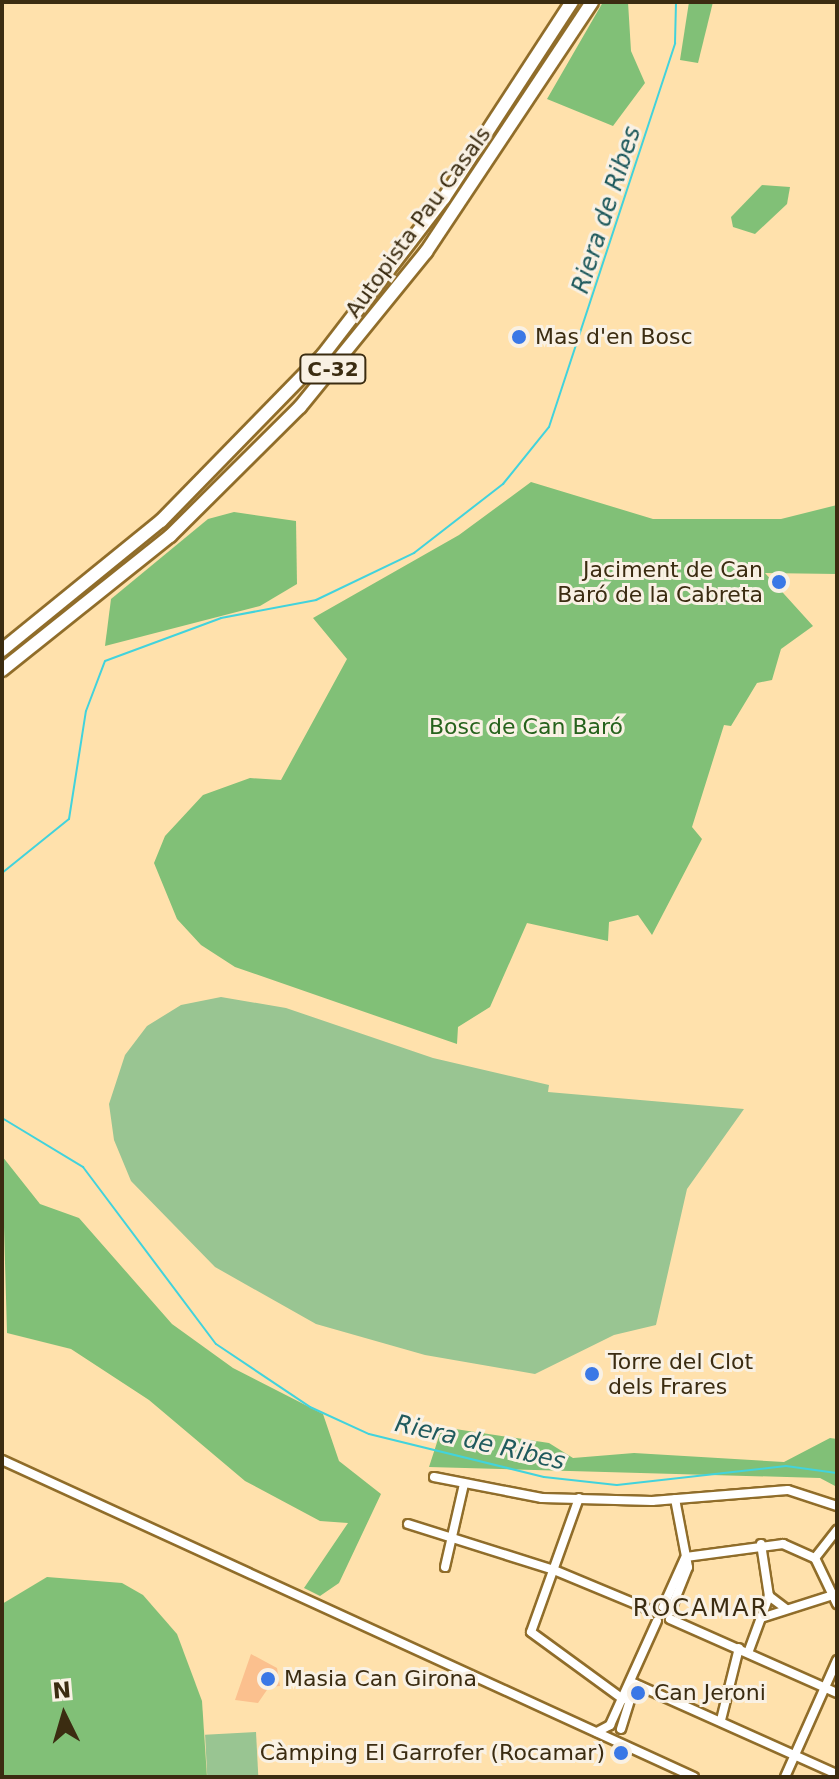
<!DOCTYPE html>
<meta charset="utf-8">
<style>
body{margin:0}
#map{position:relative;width:839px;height:1779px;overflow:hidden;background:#ffe1ac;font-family:"DejaVu Sans",sans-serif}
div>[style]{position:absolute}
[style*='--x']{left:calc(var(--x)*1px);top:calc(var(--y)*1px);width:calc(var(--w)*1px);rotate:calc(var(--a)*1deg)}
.green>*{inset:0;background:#99c592;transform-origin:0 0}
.forest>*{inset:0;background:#81c077}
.stream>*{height:2px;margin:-1px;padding:0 1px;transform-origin:1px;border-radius:1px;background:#42d3dc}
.building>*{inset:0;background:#fbc08e}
.roads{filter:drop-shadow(2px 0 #906d2a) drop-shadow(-2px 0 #906d2a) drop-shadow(0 2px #906d2a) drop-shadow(0 -2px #906d2a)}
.minor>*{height:8px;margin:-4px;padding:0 4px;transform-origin:4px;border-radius:4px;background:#fff}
.highway>*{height:12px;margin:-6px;padding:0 6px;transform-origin:6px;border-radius:6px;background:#fff}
.dots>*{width:22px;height:22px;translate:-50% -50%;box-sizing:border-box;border:4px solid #f9f1e4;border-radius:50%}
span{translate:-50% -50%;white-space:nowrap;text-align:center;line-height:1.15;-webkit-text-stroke:6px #f9f1e4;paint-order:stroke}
.shield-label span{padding:2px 6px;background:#f9f1e4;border:2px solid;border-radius:6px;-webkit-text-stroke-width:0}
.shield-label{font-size:20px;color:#3b2c11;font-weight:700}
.street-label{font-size:22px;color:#3b2c11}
.poi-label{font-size:22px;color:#3b2c11}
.left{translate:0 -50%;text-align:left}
.right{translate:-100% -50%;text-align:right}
.park-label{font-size:22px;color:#26621c}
.water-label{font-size:24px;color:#1f5a5d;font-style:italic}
.neighbourhood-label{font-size:24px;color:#3b2c11;letter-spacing:2px}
.frame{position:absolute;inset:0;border:4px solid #3b2c11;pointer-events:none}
.north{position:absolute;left:24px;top:1675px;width:80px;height:80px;-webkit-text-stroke:6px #f9f1e4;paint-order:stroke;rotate:355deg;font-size:22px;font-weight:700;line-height:32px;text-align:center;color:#3b2c11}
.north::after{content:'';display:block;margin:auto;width:28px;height:36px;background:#3b2c11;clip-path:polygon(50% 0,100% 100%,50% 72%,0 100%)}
</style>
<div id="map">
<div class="green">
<i style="clip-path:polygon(221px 997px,286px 1008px,433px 1058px,549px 1085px,548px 1092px,744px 1109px,687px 1189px,656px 1325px,614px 1335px,535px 1374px,425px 1355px,316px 1324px,215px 1267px,131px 1181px,114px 1140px,109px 1104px,125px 1055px,147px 1026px,181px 1005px)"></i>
<i style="left:256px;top:1732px;width:45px;height:51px;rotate:87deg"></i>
</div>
<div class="forest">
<i style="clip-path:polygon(603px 2px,628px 2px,631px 51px,645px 83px,613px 126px,547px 99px)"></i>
<i style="clip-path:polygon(689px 2px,713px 2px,698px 63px,680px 60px)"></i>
<i style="clip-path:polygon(762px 185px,790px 187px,787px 204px,755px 234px,733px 227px,731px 217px)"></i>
<i style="clip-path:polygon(531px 482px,653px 519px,781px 519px,837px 505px,837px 574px,765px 573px,813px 626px,781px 649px,772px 680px,757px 683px,731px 726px,724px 725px,692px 827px,702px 839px,652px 935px,638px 915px,609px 922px,608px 941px,527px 923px,490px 1007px,458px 1027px,457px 1044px,235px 967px,201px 945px,177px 919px,154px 863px,165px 836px,203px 795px,250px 778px,281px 780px,347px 659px,313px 618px,459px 535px)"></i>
<i style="clip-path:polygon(234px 512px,296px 521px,297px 584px,260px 606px,105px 646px,111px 599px,208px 519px)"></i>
<i style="clip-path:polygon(2px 1156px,40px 1204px,79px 1218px,172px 1324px,233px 1368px,323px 1414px,339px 1461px,381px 1494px,339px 1583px,320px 1596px,304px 1588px,348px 1523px,320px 1521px,245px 1481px,149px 1400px,71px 1349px,7px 1333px)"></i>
<i style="clip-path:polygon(442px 1427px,549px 1443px,573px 1458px,634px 1453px,784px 1462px,830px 1438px,837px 1439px,837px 1487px,820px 1478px,429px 1467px)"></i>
<i style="clip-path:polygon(47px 1577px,122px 1583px,143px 1595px,177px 1634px,202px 1701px,207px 1777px,2px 1777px,2px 1604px)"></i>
</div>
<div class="stream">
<i style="--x:2;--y:873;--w:86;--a:-38.9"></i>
<i style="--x:69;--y:819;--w:109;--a:-81.1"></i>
<i style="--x:86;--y:711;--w:53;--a:-69.2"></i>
<i style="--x:105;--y:661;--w:124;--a:-20.3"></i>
<i style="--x:221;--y:618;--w:97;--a:-10.7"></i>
<i style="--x:316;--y:600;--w:109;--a:-25.6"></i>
<i style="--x:414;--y:553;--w:113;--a:-37.8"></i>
<i style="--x:503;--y:484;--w:73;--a:-51.1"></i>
<i style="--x:549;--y:427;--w:404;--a:-71.8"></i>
<i style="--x:675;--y:43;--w:41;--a:-88.6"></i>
<i style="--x:2;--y:1118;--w:95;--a:31.2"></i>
<i style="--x:83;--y:1167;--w:221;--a:53.1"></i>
<i style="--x:216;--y:1344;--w:113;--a:33.8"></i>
<i style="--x:310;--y:1407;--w:65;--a:24.6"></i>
<i style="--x:369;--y:1434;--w:180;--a:13.8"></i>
<i style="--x:544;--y:1477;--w:73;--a:6.3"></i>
<i style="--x:617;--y:1485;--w:170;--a:-6.4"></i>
<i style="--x:786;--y:1466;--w:51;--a:7.8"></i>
</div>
<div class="building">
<i style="clip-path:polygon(251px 1654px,277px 1668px,280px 1686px,269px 1687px,258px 1703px,235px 1700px)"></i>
</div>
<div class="roads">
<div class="minor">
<i style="--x:2;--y:1460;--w:761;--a:24.61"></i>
<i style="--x:434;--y:1477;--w:110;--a:11"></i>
<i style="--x:542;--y:1498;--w:110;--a:1.6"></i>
<i style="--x:652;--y:1501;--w:136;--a:-4.6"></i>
<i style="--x:788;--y:1490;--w:52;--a:18.1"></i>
<i style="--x:579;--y:1498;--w:142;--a:109.7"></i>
<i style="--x:531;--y:1632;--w:114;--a:36.1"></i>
<i style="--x:408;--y:1524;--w:153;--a:17.5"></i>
<i style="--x:554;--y:1570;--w:109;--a:22.6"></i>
<i style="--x:761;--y:1544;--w:53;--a:81.3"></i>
<i style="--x:769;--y:1596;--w:21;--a:37"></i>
<i style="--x:686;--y:1557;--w:98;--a:-7.6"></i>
<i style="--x:783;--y:1544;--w:35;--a:24"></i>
<i style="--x:815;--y:1558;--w:51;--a:64.4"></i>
<i style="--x:815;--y:1558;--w:36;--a:-52"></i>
<i style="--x:445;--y:1567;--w:85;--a:-77.1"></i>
<i style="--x:663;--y:1607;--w:54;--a:-65.8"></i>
<i style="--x:670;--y:1612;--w:48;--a:-68.2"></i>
<i style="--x:688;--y:1567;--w:69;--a:-100.8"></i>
<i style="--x:761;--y:1618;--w:79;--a:-17.7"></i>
<i style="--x:670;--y:1619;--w:183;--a:23.9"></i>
<i style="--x:748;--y:1653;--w:61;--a:-69.8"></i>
<i style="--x:631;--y:1682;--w:226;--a:24.1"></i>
<i style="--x:721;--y:1720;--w:74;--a:-76"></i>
<i style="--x:621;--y:1729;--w:47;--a:-72.7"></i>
<i style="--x:597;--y:1732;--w:15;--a:-28"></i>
<i style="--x:610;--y:1725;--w:114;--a:-65.7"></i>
<i style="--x:785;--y:1777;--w:128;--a:-66"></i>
</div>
<div class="highway">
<i style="--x:2;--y:650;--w:205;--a:-39.1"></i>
<i style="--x:161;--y:521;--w:232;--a:-45.7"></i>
<i style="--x:323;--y:355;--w:198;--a:-52.4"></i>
<i style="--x:444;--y:198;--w:234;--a:-56.9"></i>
<i style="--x:2;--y:670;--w:215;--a:-38.6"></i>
<i style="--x:170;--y:536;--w:183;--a:-44.8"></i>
<i style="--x:300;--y:407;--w:200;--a:-50.9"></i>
<i style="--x:426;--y:252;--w:300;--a:-56.4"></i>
</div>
</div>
<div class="dots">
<i style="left:519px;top:337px;background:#3a78e6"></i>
<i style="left:779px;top:582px;background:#3a78e6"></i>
<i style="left:592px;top:1374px;background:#3a78e6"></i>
<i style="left:268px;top:1679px;background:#3a78e6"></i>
<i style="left:638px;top:1693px;background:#3a78e6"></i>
<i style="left:621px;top:1753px;background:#3a78e6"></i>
</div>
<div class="shield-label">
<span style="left:333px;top:369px">C-32</span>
</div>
<div class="street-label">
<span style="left:418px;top:222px;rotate:-54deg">Autopista Pau Casals</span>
</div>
<div class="poi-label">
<span class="left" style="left:535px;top:337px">Mas d'en Bosc</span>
<span class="right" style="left:763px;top:582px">Jaciment de Can<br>Baró de la Cabreta</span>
<span class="left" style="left:608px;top:1374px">Torre del Clot<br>dels Frares</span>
<span class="left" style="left:284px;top:1679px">Masia Can Girona</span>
<span class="left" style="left:654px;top:1693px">Can Jeroni</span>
<span class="right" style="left:605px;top:1753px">Càmping El Garrofer (Rocamar)</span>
</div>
<div class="park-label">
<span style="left:526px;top:727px">Bosc de Can Baró</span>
</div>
<div class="water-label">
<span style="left:607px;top:210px;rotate:-72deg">Riera de Ribes</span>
<span style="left:480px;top:1443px;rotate:13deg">Riera de Ribes</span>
</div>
<div class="neighbourhood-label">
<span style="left:701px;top:1609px">ROCAMAR</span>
</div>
<div class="frame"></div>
<div class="north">N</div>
</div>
